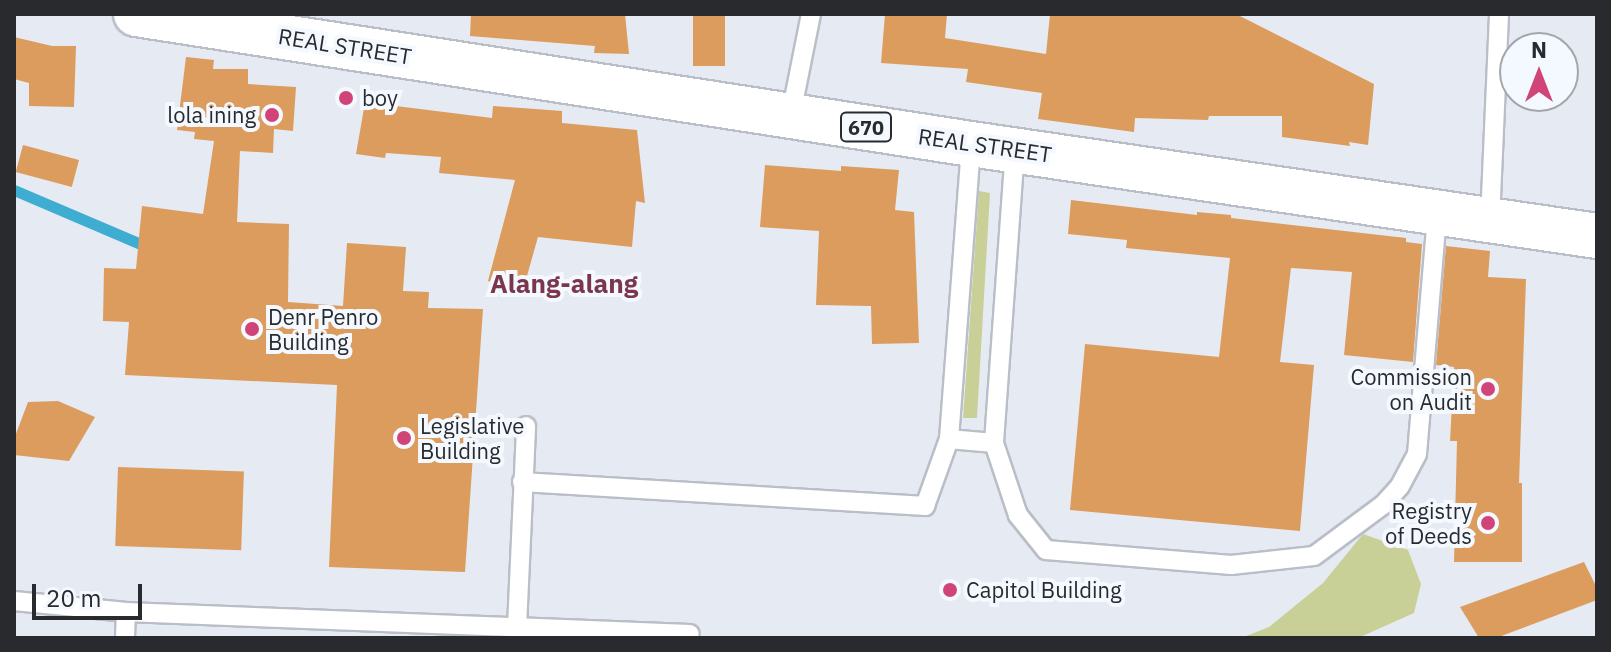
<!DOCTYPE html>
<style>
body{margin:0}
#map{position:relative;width:1611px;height:652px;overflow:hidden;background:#e6eaf3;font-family:"IBM Plex Sans",sans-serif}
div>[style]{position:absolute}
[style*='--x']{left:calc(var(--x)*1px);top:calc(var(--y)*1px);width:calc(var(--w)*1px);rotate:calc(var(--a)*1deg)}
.green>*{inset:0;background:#c8d097}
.stream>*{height:11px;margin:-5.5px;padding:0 5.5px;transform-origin:5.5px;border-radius:5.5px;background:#3fadd1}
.building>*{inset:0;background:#db9c5d;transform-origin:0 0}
.roads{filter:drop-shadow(2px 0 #b9bec7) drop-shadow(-2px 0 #b9bec7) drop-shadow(0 2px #b9bec7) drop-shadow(0 -2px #b9bec7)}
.lane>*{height:18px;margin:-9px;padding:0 9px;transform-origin:9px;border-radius:9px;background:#fff}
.primary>*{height:44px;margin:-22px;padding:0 22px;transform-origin:22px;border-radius:22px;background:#fff}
.dots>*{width:22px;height:22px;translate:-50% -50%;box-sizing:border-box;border:4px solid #f4f8ff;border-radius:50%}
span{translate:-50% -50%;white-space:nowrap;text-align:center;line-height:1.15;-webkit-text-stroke:8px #f4f8ff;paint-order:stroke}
.shield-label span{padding:2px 6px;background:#f4f8ff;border:2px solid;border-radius:6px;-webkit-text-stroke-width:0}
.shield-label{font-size:20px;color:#292a2e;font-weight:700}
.street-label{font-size:22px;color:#292a2e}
.poi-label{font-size:22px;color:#292a2e}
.left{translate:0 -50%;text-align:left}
.right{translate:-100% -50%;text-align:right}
.quarter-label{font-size:26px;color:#7c364c;font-weight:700}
.frame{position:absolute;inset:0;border:16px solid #292a2e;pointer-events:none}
.north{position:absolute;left:1499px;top:32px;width:80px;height:80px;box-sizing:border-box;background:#f4f8ff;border:2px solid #a3a6ab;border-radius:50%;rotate:0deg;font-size:22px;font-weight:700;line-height:32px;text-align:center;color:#292a2e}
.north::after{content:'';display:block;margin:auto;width:28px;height:36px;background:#d14477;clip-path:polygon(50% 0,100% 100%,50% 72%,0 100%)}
.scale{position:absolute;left:32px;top:584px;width:110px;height:36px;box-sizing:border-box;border:4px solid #292a2e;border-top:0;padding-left:10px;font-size:24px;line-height:28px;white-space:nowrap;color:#292a2e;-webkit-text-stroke:6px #f4f8ff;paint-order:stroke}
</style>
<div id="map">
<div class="green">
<i style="clip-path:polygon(979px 191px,990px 193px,977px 418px,963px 418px)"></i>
<i style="clip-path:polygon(1363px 534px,1408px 550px,1421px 584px,1414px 613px,1358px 638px,1241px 638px,1269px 627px,1323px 583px)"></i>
</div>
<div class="stream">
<i style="--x:14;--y:190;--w:150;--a:23.1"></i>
</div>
<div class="building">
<i style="clip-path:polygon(471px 14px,625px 14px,629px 54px,594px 53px,595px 46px,470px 36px)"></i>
<i style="left:693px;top:14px;width:32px;height:52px"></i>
<i style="clip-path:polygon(885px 14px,947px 14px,945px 38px,1046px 54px,1050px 14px,1236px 14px,1374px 84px,1368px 145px,1349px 142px,1350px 146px,1282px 137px,1282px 116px,1209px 116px,1208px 120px,1135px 118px,1134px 132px,1038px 119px,1042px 93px,966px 82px,968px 69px,881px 63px)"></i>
<i style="clip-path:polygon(14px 37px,52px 46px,76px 46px,74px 107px,29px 106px,29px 83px,14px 79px)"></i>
<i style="clip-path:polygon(186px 57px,214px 60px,213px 69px,248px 69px,248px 84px,296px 87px,293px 131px,274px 129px,273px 153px,240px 151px,237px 222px,289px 224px,288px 302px,343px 306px,347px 243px,406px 247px,403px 291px,429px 292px,428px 308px,483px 309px,465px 572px,329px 567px,337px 385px,125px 375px,129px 322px,103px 321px,104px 268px,136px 269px,142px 206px,203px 214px,214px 141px,194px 139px,195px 132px,177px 130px)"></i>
<i style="clip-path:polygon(367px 91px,398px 96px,396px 106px,492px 118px,493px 106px,562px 111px,562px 123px,637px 130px,645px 203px,636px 201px,632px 247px,538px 237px,523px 290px,488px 281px,515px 180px,439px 173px,441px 157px,386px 153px,385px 158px,356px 154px)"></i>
<i style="left:23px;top:145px;width:58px;height:28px;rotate:15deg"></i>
<i style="clip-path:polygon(765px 165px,841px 171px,841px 166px,899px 170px,895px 210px,914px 212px,919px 343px,872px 344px,871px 306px,816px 305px,819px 231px,760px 227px)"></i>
<i style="clip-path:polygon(1071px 200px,1197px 215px,1197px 212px,1231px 215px,1231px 218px,1406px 238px,1406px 242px,1422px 244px,1413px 362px,1344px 355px,1352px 272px,1291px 268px,1280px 362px,1314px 365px,1300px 531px,1070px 510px,1085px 344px,1219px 357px,1230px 258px,1126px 248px,1127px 240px,1068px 234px)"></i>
<i style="clip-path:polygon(1446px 246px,1490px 251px,1488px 277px,1526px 279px,1519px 483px,1522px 483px,1522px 562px,1454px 562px,1457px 441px,1450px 441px,1454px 367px,1436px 365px)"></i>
<i style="clip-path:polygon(58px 401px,95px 417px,69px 461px,14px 455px,14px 439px,28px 402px)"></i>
<i style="left:118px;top:467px;width:126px;height:79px;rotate:2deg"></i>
<i style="clip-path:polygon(1584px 562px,1597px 588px,1597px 600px,1496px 638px,1479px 638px,1460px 607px)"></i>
</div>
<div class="roads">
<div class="lane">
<i style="--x:791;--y:114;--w:102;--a:-78.7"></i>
<i style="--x:1015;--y:149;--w:295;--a:94.1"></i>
<i style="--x:994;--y:443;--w:76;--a:71.6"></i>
<i style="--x:1018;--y:515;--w:45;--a:51.3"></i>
<i style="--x:1046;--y:550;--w:186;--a:4.6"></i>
<i style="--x:1231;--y:565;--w:83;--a:-6.2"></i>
<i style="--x:1314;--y:556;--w:86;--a:-36.5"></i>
<i style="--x:1383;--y:505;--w:25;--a:-48"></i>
<i style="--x:1400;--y:486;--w:36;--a:-62"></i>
<i style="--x:1417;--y:454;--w:241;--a:-85.2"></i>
<i style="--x:1490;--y:221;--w:207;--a:-87.5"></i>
<i style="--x:949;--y:439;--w:45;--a:5.1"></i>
<i style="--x:522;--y:482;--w:404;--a:3.4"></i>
<i style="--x:925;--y:506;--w:71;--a:-70.3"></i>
<i style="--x:949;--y:439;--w:296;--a:-85.7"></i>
<i style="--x:14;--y:601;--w:113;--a:5.6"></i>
<i style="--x:126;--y:612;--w:564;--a:2.23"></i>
<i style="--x:517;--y:627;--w:201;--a:-87.4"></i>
<i style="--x:125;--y:638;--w:26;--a:-88"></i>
</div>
<div class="primary">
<i style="--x:136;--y:14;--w:845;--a:8.85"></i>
<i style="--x:971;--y:144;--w:633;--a:8.36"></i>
</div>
</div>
<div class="dots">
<i style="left:346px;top:98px;background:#d14477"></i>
<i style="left:272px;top:115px;background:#d14477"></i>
<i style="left:252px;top:329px;background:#d14477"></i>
<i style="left:1488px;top:389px;background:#d14477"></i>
<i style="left:404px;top:438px;background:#d14477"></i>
<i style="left:1488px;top:523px;background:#d14477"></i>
<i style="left:950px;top:590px;background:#d14477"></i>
</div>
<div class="shield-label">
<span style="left:866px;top:127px">670</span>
</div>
<div class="street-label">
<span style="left:345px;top:46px;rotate:9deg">REAL STREET</span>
<span style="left:985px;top:145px;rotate:8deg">REAL STREET</span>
</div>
<div class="poi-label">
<span class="left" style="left:362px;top:98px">boy</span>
<span class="right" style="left:256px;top:115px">lola ining</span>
<span class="left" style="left:268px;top:329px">Denr Penro<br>Building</span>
<span class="right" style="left:1472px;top:389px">Commission<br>on Audit</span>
<span class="left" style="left:420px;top:438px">Legislative<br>Building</span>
<span class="right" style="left:1472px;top:523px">Registry<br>of Deeds</span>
<span class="left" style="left:966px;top:590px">Capitol Building</span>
</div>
<div class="quarter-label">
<span style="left:564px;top:284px">Alang-alang</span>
</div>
<div class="frame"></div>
<div class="north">N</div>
<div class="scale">20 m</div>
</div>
